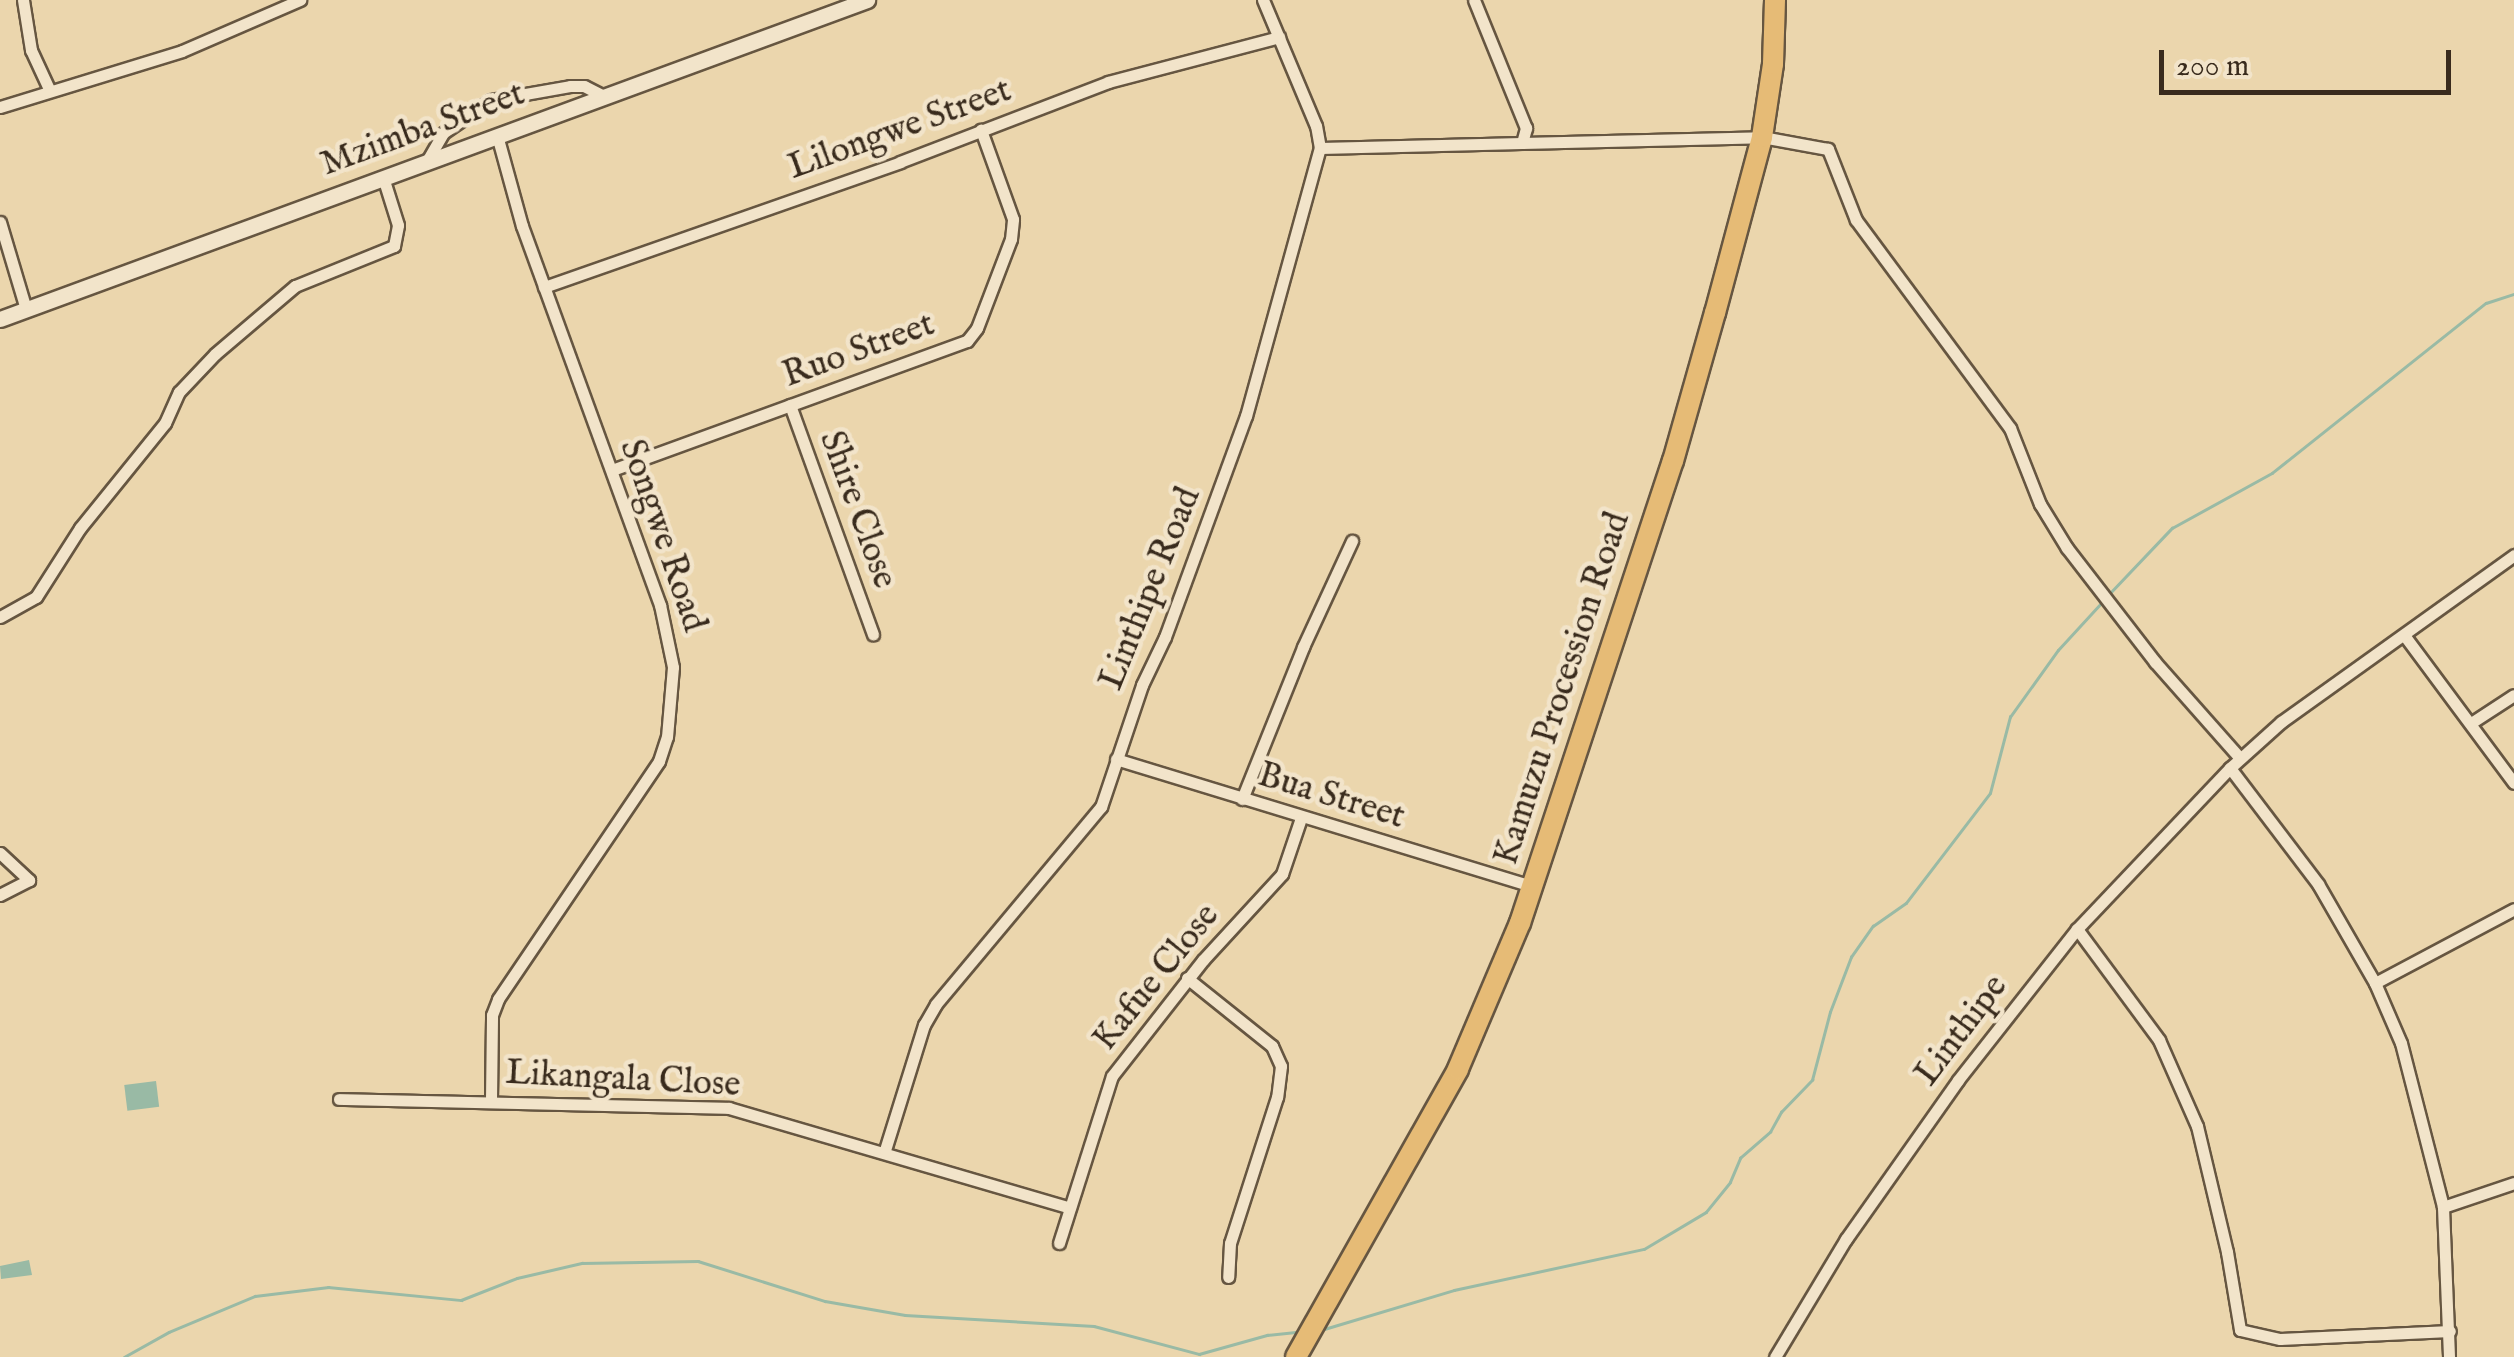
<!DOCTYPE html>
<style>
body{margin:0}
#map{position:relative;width:2514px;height:1357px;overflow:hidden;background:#ebd6ad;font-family:"IM FELL English",serif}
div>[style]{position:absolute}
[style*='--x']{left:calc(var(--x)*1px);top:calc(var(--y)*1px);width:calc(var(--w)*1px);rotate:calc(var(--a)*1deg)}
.water>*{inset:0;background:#99baa5;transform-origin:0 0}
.stream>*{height:2.5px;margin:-1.25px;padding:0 1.25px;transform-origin:1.25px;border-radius:1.25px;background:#99baa5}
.roads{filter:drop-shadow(2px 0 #665641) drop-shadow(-2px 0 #665641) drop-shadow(0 2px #665641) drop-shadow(0 -2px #665641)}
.street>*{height:11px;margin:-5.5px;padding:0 5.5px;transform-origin:5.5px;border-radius:5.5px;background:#f2e4ca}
.secondary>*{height:15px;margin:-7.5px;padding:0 7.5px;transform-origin:7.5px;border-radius:7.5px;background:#f2e4ca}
.highway>*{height:20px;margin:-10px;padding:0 10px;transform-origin:10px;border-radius:10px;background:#e6bb76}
span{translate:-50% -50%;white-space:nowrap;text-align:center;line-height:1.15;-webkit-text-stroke:9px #f2e4ca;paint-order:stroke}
.street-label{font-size:35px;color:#392b1d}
.scale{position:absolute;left:2159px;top:50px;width:292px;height:45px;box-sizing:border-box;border:5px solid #392b1d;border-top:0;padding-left:12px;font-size:30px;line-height:35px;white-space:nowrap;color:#392b1d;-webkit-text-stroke:8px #f2e4ca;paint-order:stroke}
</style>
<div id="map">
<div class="water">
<i style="left:156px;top:1081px;width:26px;height:32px;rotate:83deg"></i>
<i style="clip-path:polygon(29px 1260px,32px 1275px,1px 1279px,0 1266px)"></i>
</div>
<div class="stream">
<i style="--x:2110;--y:593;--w:90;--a:-46.4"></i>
<i style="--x:2172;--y:528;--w:114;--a:-28.8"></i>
<i style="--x:2272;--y:473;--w:273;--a:-38.5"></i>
<i style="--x:2486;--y:303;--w:29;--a:-18"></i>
<i style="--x:1321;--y:1330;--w:139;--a:-16.7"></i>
<i style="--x:1454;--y:1290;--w:194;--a:-12.2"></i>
<i style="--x:1644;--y:1249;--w:72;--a:-30.8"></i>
<i style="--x:1706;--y:1212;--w:38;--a:-51"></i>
<i style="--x:1730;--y:1182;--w:26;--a:-67"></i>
<i style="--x:1740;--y:1158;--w:40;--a:-41"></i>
<i style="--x:1770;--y:1132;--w:23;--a:-61"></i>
<i style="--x:1781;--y:1112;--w:45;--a:-45.9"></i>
<i style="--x:1812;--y:1080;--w:70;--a:-75.2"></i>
<i style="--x:1830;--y:1012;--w:59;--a:-69.1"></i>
<i style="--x:1851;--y:957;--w:38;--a:-55"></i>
<i style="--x:1873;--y:926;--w:40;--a:-34.9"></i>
<i style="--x:1906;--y:903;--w:138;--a:-52.6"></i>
<i style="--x:1990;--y:793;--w:79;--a:-75.3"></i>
<i style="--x:2010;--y:717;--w:82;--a:-54.4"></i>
<i style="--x:2058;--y:650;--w:67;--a:-47.4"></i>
<i style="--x:124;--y:1357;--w:51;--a:-29.1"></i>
<i style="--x:169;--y:1332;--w:93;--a:-22.7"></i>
<i style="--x:255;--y:1296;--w:74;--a:-7"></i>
<i style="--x:328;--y:1287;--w:134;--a:5.6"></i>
<i style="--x:461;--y:1300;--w:60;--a:-21.4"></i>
<i style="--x:517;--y:1278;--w:67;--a:-13"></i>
<i style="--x:582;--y:1263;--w:116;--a:-1"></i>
<i style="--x:698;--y:1261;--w:133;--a:17.5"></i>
<i style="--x:825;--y:1301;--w:81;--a:9.9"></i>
<i style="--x:905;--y:1315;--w:189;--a:3.3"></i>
<i style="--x:1094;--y:1326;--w:109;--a:14.9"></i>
<i style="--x:1199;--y:1354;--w:71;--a:-15.6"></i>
<i style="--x:1267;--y:1335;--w:31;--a:-6"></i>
</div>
<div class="roads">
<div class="street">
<i style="--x:23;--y:0;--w:51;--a:80.9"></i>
<i style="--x:31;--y:50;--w:43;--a:65.2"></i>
<i style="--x:0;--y:107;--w:190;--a:-17.1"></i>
<i style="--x:182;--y:51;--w:129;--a:-23.4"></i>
<i style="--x:1522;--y:143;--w:240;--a:-1.4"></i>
<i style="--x:1762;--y:137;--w:67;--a:10.3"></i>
<i style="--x:1828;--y:149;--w:76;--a:68.5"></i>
<i style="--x:1856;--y:220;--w:259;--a:53.5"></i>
<i style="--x:2010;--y:428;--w:82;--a:68.5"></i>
<i style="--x:2040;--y:504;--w:52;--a:58.5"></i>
<i style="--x:2067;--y:548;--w:144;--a:52.3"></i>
<i style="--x:2155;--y:662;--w:128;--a:48.5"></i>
<i style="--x:1320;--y:148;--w:202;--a:-1.4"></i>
<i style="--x:1522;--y:143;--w:16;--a:-75"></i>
<i style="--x:1526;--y:128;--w:138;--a:-112.1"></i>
<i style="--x:427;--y:161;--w:32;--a:-60"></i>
<i style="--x:443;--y:133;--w:58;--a:-34.5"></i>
<i style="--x:491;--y:100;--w:80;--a:-10"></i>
<i style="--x:570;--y:86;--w:14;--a:0"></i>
<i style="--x:584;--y:86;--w:22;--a:27"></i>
<i style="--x:0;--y:222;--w:91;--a:73.4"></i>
<i style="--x:544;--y:287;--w:377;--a:-19.3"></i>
<i style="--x:900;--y:162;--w:223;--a:-21"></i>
<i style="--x:1108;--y:82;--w:177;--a:-14.7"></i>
<i style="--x:790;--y:405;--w:244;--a:70.1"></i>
<i style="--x:612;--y:470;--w:378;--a:-20"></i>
<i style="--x:967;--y:341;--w:16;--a:-52"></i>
<i style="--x:977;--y:328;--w:95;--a:-69.1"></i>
<i style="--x:1011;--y:239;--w:20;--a:-84"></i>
<i style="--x:1013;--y:219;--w:95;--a:-109.8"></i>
<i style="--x:0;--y:617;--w:41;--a:-29.1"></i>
<i style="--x:36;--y:597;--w:82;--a:-57.5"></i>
<i style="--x:80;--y:528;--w:135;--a:-51"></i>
<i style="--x:165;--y:423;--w:34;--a:-66"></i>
<i style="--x:179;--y:392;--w:52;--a:-46.5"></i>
<i style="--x:215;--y:354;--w:105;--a:-40.4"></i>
<i style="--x:295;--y:286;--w:107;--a:-22"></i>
<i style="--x:394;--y:246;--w:21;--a:-79"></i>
<i style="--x:398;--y:225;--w:50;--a:-107.4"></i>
<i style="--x:2404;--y:635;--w:184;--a:53.4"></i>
<i style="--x:2471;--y:723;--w:51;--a:-33.1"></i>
<i style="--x:1116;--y:759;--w:435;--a:17"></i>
<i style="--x:2230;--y:768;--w:146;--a:52.8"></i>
<i style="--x:2318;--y:884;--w:114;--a:60.1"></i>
<i style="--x:2375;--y:983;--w:65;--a:66.6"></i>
<i style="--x:2401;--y:1043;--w:169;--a:75.6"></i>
<i style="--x:2443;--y:1207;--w:150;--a:87.7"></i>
<i style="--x:1242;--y:799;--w:164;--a:-68.1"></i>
<i style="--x:1303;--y:647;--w:117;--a:-65.2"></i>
<i style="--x:0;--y:853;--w:40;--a:43"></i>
<i style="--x:29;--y:880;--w:33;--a:153"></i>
<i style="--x:2077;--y:929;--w:138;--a:53.5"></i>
<i style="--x:2159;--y:1040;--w:94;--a:66.2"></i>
<i style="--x:2197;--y:1126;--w:130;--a:76.6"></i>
<i style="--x:2227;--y:1252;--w:79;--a:80.5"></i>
<i style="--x:2240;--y:1330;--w:41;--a:12.7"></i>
<i style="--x:2280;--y:1339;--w:170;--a:-2.7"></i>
<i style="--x:1187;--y:978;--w:109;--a:38.7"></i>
<i style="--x:1272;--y:1046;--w:22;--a:66"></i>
<i style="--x:1281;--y:1066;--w:31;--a:97"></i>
<i style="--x:1277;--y:1097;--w:153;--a:107.8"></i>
<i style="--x:1230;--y:1243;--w:34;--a:93"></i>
<i style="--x:2375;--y:983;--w:157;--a:-28"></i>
<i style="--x:339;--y:1099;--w:390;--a:1.3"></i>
<i style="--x:729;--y:1108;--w:355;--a:16.3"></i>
<i style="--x:491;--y:1100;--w:85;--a:-89.3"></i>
<i style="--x:492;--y:1015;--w:17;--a:-69"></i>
<i style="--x:498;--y:999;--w:287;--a:-55.9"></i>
<i style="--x:659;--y:761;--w:25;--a:-72"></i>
<i style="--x:667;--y:737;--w:70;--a:-85.1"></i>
<i style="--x:673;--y:667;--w:63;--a:-101.8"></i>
<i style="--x:660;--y:605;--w:403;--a:-110"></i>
<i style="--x:522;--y:226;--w:94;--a:-105.4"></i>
<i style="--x:885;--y:1150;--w:131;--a:-72.7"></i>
<i style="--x:924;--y:1025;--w:24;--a:-60"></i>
<i style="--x:936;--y:1004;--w:257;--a:-50.1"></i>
<i style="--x:1101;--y:807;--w:129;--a:-71.4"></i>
<i style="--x:1142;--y:685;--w:53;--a:-64.4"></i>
<i style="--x:1165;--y:637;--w:235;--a:-69.9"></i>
<i style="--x:1246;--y:416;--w:278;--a:-74.6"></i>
<i style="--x:1320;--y:148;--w:22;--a:-100"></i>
<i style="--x:1316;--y:126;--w:137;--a:-112.8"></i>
<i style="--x:2443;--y:1207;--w:75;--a:-18.7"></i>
<i style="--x:1059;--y:1243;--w:175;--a:-72.4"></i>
<i style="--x:1112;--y:1076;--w:147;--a:-51.9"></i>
<i style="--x:1203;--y:960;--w:117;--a:-47.4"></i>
<i style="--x:1282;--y:874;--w:59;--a:-71.3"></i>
<i style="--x:1775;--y:1357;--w:138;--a:-59"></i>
<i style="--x:1846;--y:1239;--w:194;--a:-54.8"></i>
<i style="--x:1958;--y:1080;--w:192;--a:-51.8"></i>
<i style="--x:2077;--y:929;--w:222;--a:-46.5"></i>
<i style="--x:2230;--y:768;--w:69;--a:-42"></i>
<i style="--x:2281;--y:722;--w:287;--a:-35.6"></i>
</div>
<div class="secondary">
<i style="--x:0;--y:319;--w:924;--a:-20.2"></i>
</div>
<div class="highway">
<i style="--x:1296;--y:1357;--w:330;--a:-60.6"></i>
<i style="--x:1458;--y:1069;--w:159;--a:-67"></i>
<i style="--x:1520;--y:923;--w:487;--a:-71.7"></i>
<i style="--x:1673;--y:461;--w:154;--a:-74.2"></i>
<i style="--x:1715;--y:313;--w:182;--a:-75"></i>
<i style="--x:1762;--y:137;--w:74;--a:-81.4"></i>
<i style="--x:1773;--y:64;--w:64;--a:-88.2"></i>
</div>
</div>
<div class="street-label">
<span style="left:423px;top:130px;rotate:-20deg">Mzimba Street</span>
<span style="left:900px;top:130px;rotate:-20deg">Lilongwe Street</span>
<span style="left:859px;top:351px;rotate:-20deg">Ruo Street</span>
<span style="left:857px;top:510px;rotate:70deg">Shire Close</span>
<span style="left:662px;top:536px;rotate:71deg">Songwe Road</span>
<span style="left:1151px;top:589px;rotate:-68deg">Linthipe Road</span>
<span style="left:1563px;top:689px;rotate:-72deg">Kamuzu Procession Road</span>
<span style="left:1331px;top:797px;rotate:17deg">Bua Street</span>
<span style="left:1157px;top:978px;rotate:-51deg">Kafue Close</span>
<span style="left:1962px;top:1031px;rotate:-53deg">Linthipe</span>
<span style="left:623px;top:1080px;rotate:3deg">Likangala Close</span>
</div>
<div class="scale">200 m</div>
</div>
